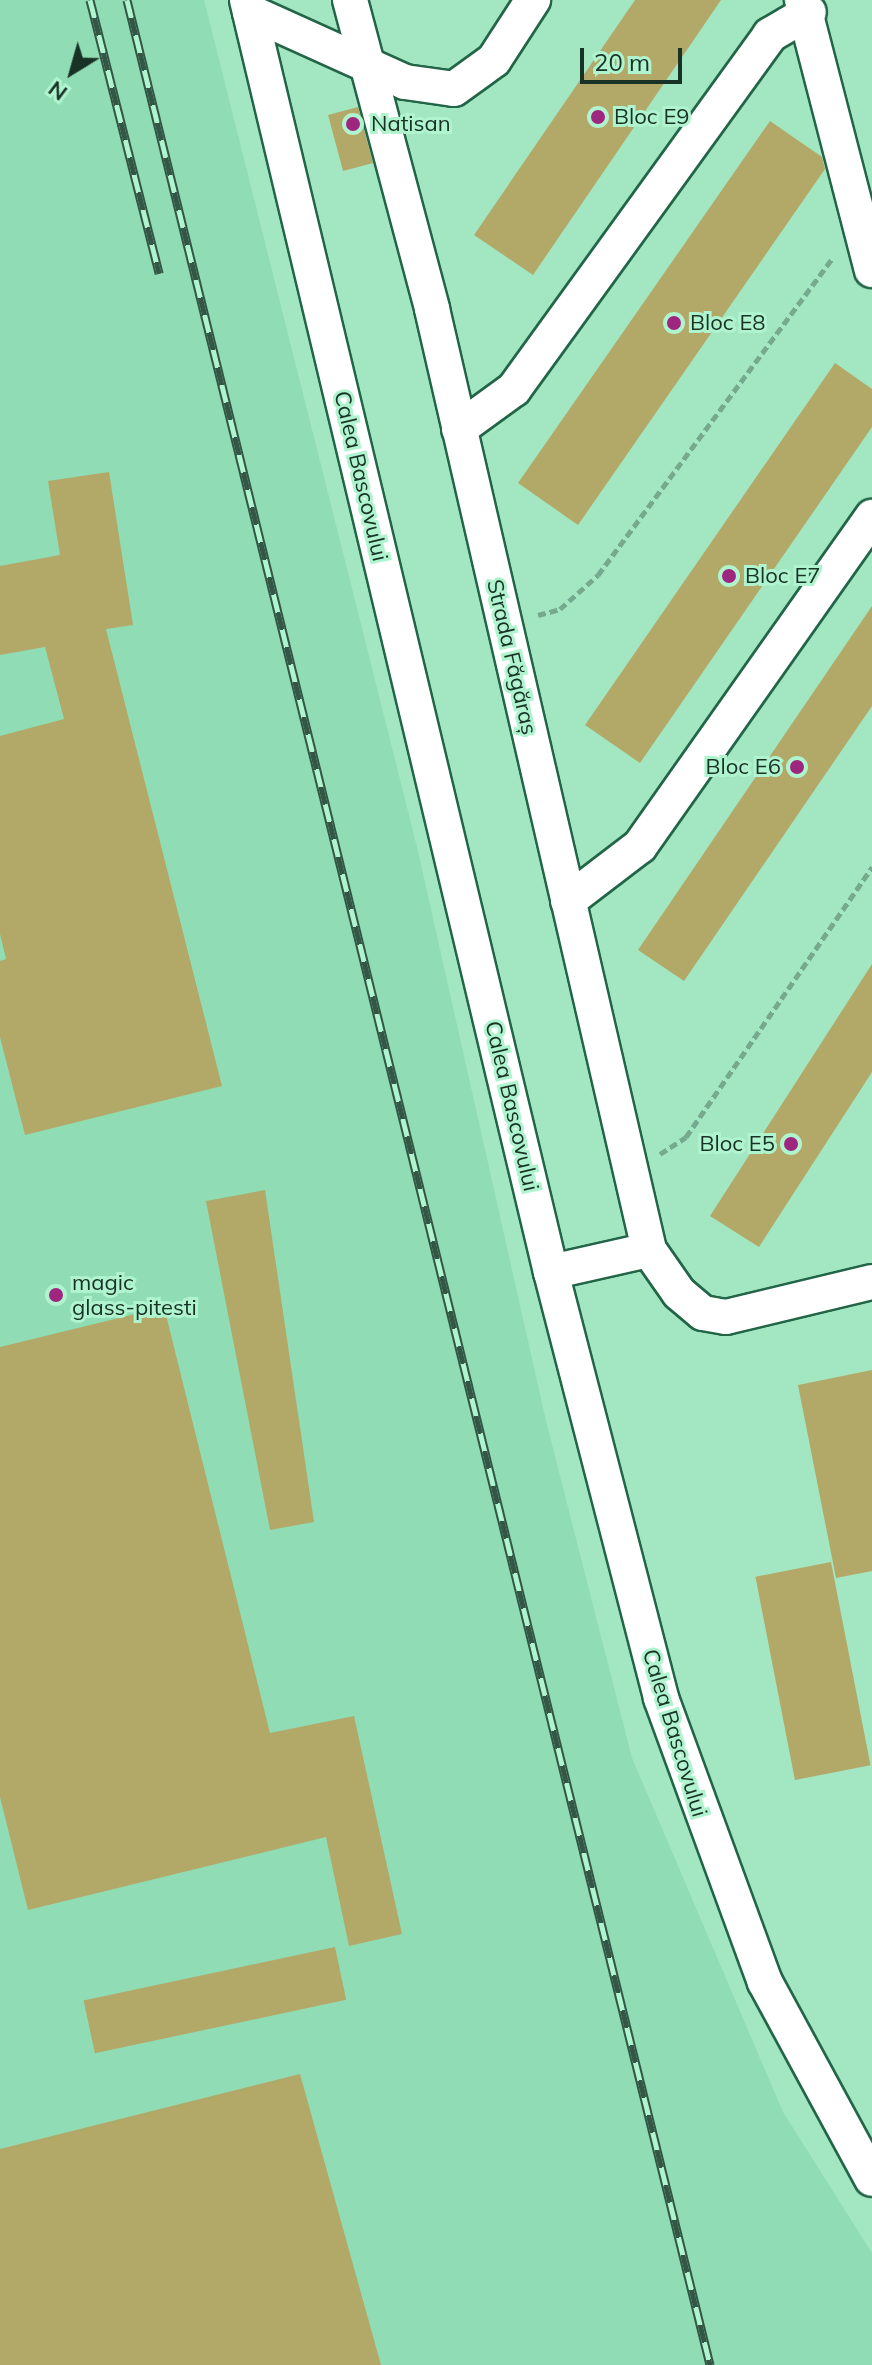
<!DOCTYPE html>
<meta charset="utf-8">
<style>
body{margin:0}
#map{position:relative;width:872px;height:2365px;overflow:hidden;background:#a3e6c2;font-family:Mulish,sans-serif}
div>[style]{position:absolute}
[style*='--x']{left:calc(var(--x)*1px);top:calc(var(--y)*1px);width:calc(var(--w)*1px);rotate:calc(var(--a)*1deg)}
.built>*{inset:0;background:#90dcb4}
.building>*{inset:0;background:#b2a969;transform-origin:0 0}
.path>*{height:5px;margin-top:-2.5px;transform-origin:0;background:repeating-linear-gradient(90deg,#75aa8e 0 8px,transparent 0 12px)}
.roads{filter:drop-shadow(2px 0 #226547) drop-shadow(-2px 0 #226547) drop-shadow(0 2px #226547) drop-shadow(0 -2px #226547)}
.minor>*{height:34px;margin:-17px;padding:0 17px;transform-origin:17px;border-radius:17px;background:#fff}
.rail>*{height:9px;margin-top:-4.5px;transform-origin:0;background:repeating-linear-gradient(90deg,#b0f4cf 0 18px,#345745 0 36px);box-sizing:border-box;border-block:2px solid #345745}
.dots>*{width:22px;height:22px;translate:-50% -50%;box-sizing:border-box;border:4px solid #b0f4cf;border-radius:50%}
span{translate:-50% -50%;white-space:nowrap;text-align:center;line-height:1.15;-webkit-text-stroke:6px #b0f4cf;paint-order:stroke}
.poi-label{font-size:22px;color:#183326}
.left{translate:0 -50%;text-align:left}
.right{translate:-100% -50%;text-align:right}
.street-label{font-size:22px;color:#183326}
.north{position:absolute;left:32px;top:32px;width:80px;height:80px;-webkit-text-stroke:6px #b0f4cf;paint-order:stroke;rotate:217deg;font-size:22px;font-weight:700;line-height:32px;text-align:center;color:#183326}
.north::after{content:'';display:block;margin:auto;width:28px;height:36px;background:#183326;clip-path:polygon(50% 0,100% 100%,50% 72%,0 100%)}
.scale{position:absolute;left:580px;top:48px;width:102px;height:36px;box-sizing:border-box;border:4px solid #183326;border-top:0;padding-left:10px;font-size:24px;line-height:28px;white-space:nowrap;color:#183326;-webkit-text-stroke:6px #b0f4cf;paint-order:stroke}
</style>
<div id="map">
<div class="built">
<i style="clip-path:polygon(0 0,204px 0,417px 847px,546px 1421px,632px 1758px,783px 2112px,872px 2253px,872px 2365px,0 2365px)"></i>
</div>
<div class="building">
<i style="clip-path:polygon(635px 0,721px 0,533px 275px,474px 235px)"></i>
<i style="left:358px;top:107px;width:58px;height:31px;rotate:75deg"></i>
<i style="clip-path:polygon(770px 121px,822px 157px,825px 169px,578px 525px,518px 483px)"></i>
<i style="clip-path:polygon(835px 363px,872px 389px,872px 427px,640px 763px,585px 725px)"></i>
<i style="clip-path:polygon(109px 472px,133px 625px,106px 629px,222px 1086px,25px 1135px,0 1037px,0 961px,6px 959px,0 934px,0 736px,64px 719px,45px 647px,0 655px,0 566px,60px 555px,48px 481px)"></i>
<i style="clip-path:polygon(872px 606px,872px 706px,684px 981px,638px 950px)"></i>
<i style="clip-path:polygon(872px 964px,872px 1072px,759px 1247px,710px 1216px)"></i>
<i style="clip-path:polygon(265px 1190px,314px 1522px,270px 1530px,206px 1201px)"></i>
<i style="clip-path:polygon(164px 1307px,270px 1733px,354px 1716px,402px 1934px,349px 1946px,326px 1837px,28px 1910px,0 1797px,0 1347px)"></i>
<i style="clip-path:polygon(872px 1370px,872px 1571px,836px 1578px,798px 1385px)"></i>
<i style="left:831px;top:1562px;width:207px;height:77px;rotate:79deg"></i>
<i style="left:335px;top:1947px;width:54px;height:257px;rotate:78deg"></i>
<i style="clip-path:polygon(300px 2074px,381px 2365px,0 2365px,0 2149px)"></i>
</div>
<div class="path">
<i style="--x:538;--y:615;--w:23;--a:-15"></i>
<i style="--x:560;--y:609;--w:51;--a:-41.8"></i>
<i style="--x:598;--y:575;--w:395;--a:-53.5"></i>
<i style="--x:660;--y:1154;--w:31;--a:-33"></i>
<i style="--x:686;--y:1137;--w:328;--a:-55.4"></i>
</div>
<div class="roads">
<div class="minor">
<i style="--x:247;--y:0;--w:1308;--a:76.56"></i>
<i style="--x:551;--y:1272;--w:440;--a:75.5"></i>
<i style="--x:661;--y:1698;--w:302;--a:69.9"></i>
<i style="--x:765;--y:1982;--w:224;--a:61.5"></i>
<i style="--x:350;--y:0;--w:320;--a:75.1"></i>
<i style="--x:432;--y:309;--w:966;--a:77.01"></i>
<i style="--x:802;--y:0;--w:279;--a:75.5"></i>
<i style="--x:250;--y:12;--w:170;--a:24.3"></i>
<i style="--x:405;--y:82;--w:49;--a:8.1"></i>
<i style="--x:454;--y:89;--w:49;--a:-35.9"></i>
<i style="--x:494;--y:60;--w:72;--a:-57"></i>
<i style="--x:459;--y:429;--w:68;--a:-36"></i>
<i style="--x:514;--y:389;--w:437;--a:-54.1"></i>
<i style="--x:770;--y:35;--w:45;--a:-30.5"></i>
<i style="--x:568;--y:901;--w:91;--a:-37.4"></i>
<i style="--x:640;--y:846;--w:403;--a:-54.8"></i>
<i style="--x:551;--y:1272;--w:100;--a:-12.7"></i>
<i style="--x:649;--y:1250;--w:52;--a:55.1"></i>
<i style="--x:679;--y:1293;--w:31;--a:40"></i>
<i style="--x:703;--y:1313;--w:23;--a:10"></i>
<i style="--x:726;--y:1317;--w:150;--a:-13.5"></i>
</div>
</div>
<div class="rail">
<i style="--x:90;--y:0;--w:282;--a:75.8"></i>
<i style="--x:127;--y:0;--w:2436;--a:76.15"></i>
</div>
<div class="dots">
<i style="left:598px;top:117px;background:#9e267f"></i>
<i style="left:353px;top:124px;background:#9e267f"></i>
<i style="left:674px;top:323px;background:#9e267f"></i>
<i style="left:729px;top:576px;background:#9e267f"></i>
<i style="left:797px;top:767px;background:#9e267f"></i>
<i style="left:791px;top:1144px;background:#9e267f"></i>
<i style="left:56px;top:1295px;background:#9e267f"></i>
</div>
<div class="poi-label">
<span class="left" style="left:614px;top:117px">Bloc E9</span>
<span class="left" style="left:371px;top:124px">Natisan</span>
<span class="left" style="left:690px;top:323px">Bloc E8</span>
<span class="left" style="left:745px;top:576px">Bloc E7</span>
<span class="right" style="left:781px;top:767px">Bloc E6</span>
<span class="right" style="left:775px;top:1144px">Bloc E5</span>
<span class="left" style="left:72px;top:1295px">magic<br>glass-pitesti</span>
</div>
<div class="street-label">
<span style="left:361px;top:476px;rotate:77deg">Calea Bascovului</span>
<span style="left:512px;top:657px;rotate:77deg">Strada Făgăraș</span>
<span style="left:512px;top:1106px;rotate:77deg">Calea Bascovului</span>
<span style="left:675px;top:1733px;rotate:73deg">Calea Bascovului</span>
</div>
<div class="north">N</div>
<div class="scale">20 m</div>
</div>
